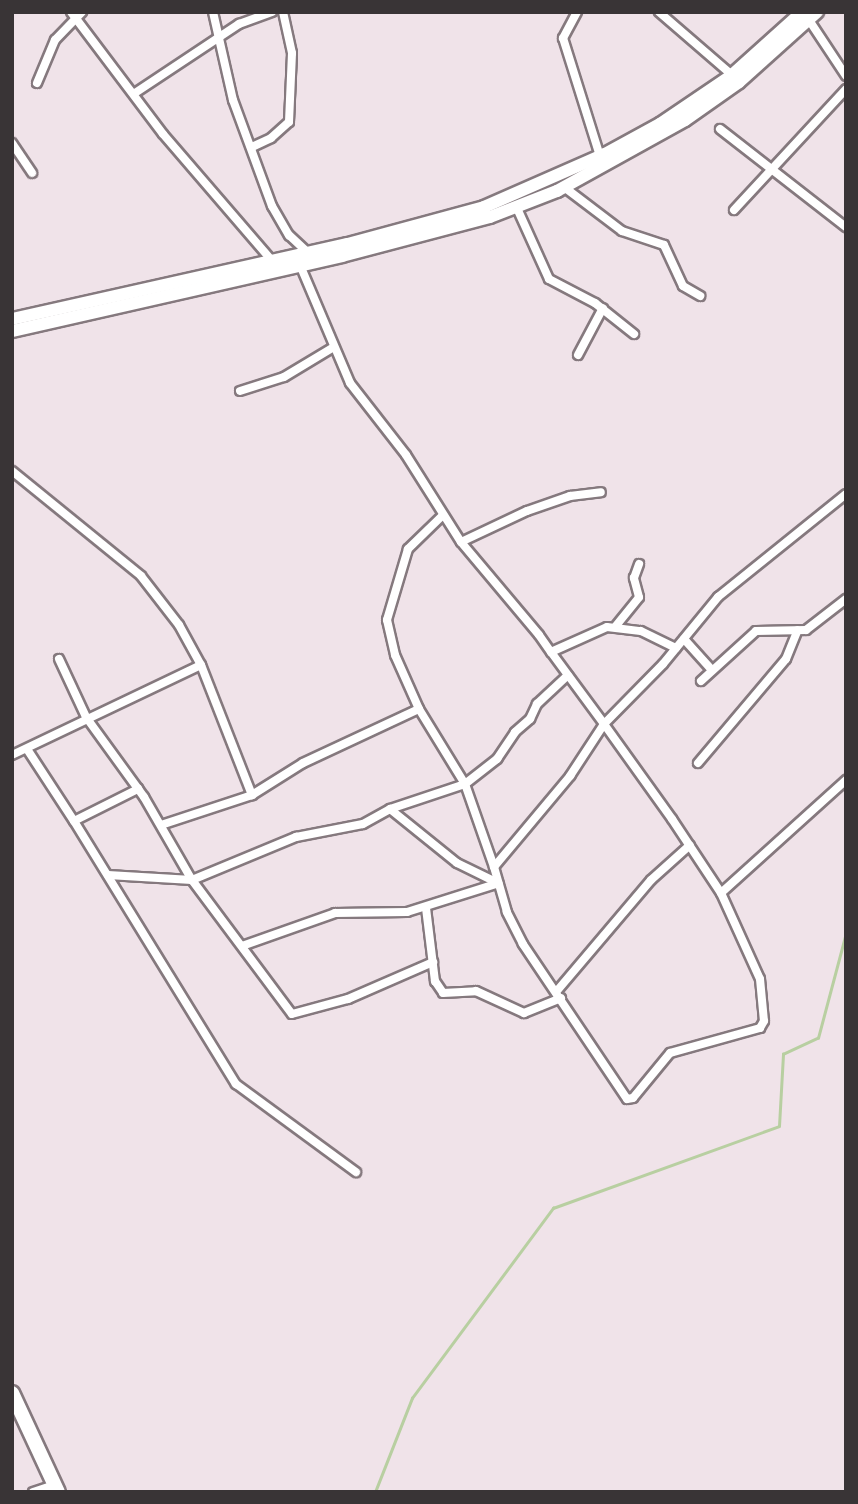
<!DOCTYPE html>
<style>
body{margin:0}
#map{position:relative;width:858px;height:1504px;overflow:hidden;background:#f0e3e9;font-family:Figtree,sans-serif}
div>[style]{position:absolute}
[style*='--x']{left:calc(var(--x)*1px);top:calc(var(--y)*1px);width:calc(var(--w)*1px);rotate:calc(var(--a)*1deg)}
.stream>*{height:2.5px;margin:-1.25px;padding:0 1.25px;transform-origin:1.25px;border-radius:1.25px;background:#b8cfa1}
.roads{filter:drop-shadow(2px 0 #85797e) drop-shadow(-2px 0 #85797e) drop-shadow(0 2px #85797e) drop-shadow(0 -2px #85797e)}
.street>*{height:8px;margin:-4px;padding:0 4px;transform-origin:4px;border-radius:4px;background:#fff}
.primary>*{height:12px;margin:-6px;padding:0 6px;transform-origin:6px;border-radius:6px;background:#fff}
.highway>*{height:14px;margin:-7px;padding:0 7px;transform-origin:7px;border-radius:7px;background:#fff}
span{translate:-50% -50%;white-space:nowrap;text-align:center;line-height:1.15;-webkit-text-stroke:5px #fdf1f6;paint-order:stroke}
.frame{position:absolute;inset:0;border:14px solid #393436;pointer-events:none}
</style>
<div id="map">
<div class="stream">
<i style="--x:375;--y:1492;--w:101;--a:-68.5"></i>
<i style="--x:412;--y:1398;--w:237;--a:-53.4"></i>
<i style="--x:553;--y:1208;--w:240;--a:-19.9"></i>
<i style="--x:779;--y:1126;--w:72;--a:-86.8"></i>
<i style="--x:783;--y:1054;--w:38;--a:-25"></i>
<i style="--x:818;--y:1038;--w:109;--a:-75.1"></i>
</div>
<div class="roads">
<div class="street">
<i style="--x:71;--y:12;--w:153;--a:53"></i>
<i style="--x:163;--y:134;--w:170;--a:49.3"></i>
<i style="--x:213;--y:12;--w:90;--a:77.2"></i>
<i style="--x:233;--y:100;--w:113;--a:69.8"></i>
<i style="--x:272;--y:206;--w:34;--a:60"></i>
<i style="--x:289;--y:235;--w:26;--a:43"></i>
<i style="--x:577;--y:12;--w:30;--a:118"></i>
<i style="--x:563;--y:38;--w:124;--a:72.6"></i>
<i style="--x:659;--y:12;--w:96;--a:40.8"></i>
<i style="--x:809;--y:20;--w:67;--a:56.5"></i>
<i style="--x:37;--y:83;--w:47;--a:-67.3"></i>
<i style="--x:55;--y:40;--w:39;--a:-46"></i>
<i style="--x:135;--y:93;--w:125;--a:-33.6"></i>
<i style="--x:239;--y:24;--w:35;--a:-20"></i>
<i style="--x:720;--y:129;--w:160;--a:37.9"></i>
<i style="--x:12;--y:143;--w:36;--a:56"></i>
<i style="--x:252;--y:147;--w:21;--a:-25"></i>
<i style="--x:271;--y:138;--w:24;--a:-42"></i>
<i style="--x:289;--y:122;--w:69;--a:-87.5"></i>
<i style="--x:292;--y:53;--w:42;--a:-102.4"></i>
<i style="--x:564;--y:187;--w:73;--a:37.2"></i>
<i style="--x:622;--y:231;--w:44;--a:18.4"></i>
<i style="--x:664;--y:245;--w:45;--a:65.1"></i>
<i style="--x:683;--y:286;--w:20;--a:30"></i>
<i style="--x:516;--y:206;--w:80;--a:65.7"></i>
<i style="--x:549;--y:279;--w:52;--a:27.6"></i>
<i style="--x:595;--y:303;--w:50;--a:38.5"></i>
<i style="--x:734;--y:210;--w:165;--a:-47.2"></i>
<i style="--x:300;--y:265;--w:128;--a:67"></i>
<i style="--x:350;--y:383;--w:91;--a:52.1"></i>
<i style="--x:406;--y:455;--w:103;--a:57.7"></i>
<i style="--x:461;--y:542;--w:121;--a:50"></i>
<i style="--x:539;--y:635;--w:21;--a:55"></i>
<i style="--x:551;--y:652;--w:89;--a:53.6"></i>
<i style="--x:604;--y:724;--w:117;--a:54.4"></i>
<i style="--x:672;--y:819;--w:89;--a:56.5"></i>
<i style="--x:721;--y:893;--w:94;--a:65.6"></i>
<i style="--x:760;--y:979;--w:42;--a:84.6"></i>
<i style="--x:764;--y:1021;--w:8;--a:120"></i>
<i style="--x:760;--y:1028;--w:93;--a:164.5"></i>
<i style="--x:670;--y:1053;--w:58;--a:129.4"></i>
<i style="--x:633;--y:1098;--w:6;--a:171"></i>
<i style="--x:627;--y:1099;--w:187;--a:-123.9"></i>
<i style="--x:523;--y:944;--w:36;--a:-117"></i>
<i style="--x:507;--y:912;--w:47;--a:-106.1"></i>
<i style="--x:494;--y:867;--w:119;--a:-50.1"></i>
<i style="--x:570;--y:776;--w:62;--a:-56.8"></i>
<i style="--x:604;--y:724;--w:84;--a:-45.5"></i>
<i style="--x:663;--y:664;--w:87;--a:-50.6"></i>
<i style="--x:718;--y:597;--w:164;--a:-38.8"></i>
<i style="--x:578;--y:355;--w:53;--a:-62"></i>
<i style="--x:240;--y:391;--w:46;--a:-17.7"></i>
<i style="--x:284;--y:377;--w:56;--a:-31.1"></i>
<i style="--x:12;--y:471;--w:166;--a:39.1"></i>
<i style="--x:141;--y:576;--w:62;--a:52.2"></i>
<i style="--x:179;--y:625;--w:46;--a:61.2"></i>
<i style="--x:201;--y:665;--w:140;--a:68.6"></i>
<i style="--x:443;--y:515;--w:49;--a:135.8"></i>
<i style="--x:408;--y:549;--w:74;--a:106.5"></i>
<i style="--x:387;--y:620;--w:36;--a:77"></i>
<i style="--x:395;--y:655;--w:59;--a:66"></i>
<i style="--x:419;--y:709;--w:88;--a:58.5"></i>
<i style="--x:465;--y:784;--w:88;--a:70.7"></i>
<i style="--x:461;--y:542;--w:73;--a:-25.2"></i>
<i style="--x:527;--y:511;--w:46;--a:-19.2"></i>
<i style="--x:570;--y:496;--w:31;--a:-7"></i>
<i style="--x:615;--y:627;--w:38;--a:-51"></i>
<i style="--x:639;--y:597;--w:20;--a:-105"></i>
<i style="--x:634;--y:578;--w:15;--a:-70"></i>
<i style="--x:684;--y:639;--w:40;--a:48"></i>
<i style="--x:551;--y:652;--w:61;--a:-24.1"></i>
<i style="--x:607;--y:627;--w:34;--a:7"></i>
<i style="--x:641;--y:631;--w:39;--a:26"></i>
<i style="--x:59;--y:659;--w:64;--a:65"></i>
<i style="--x:86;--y:717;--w:99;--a:54.1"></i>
<i style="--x:144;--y:797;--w:96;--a:60"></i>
<i style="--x:192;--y:880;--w:167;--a:53.3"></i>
<i style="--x:292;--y:1014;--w:58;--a:-15"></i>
<i style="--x:348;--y:999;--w:93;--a:-23.5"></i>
<i style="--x:701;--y:681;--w:74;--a:-42.3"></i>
<i style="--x:756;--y:631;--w:50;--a:-1.1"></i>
<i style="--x:806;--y:630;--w:51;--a:-37.8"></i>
<i style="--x:27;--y:749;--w:86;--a:56.9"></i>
<i style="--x:74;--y:821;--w:72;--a:-26.6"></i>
<i style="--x:12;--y:755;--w:209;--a:-25.5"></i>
<i style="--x:698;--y:763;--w:136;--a:-49.8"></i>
<i style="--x:786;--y:659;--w:31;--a:-68"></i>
<i style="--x:390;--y:809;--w:86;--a:38.9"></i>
<i style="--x:457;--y:863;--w:43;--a:26"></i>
<i style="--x:74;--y:821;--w:309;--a:58.4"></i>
<i style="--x:236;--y:1084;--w:149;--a:36.3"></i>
<i style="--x:161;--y:825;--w:96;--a:-18.2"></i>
<i style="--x:252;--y:795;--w:60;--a:-32.1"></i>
<i style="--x:303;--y:763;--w:128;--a:-25"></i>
<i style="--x:108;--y:875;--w:84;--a:3.4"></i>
<i style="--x:192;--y:880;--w:113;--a:-22.5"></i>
<i style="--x:296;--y:837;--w:68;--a:-11"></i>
<i style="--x:363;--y:824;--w:31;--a:-29"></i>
<i style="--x:390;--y:809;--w:79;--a:-18.4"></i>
<i style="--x:465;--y:784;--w:41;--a:-38"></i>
<i style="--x:497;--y:759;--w:32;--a:-56"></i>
<i style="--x:515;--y:732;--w:20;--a:-41"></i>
<i style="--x:530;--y:719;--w:17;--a:-65"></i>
<i style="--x:537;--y:704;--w:42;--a:-43.1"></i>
<i style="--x:721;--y:893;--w:169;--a:-42.1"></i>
<i style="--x:426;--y:908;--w:74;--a:83"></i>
<i style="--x:435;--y:981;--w:14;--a:56"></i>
<i style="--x:443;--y:993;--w:33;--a:-3"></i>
<i style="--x:476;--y:991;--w:53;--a:24.6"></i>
<i style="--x:524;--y:1013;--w:40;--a:-22"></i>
<i style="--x:242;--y:946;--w:99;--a:-19.5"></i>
<i style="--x:335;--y:913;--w:72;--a:-0.8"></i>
<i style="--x:407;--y:912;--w:96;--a:-17.5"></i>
<i style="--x:556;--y:992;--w:147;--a:-49.7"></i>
<i style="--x:651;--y:880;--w:52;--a:-41.9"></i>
<i style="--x:33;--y:1492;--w:23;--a:-18"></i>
</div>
<div class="primary">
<i style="--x:12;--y:319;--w:344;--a:-12.6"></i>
<i style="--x:348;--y:244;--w:141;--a:-15.2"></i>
<i style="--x:484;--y:207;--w:132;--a:-23.7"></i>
<i style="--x:605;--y:154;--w:63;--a:-28.6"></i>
<i style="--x:660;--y:124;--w:87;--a:-34.2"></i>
<i style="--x:732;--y:75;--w:94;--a:-42"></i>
<i style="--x:12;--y:331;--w:338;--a:-12.8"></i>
<i style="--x:342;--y:256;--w:153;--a:-14.8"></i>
<i style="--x:490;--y:217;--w:72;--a:-21.2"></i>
<i style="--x:557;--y:191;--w:146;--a:-29"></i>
<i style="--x:685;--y:120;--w:66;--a:-35.1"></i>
<i style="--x:739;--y:82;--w:105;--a:-41.9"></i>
</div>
<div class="highway">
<i style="--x:12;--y:1393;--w:109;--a:65.1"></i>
</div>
</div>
<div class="frame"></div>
</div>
